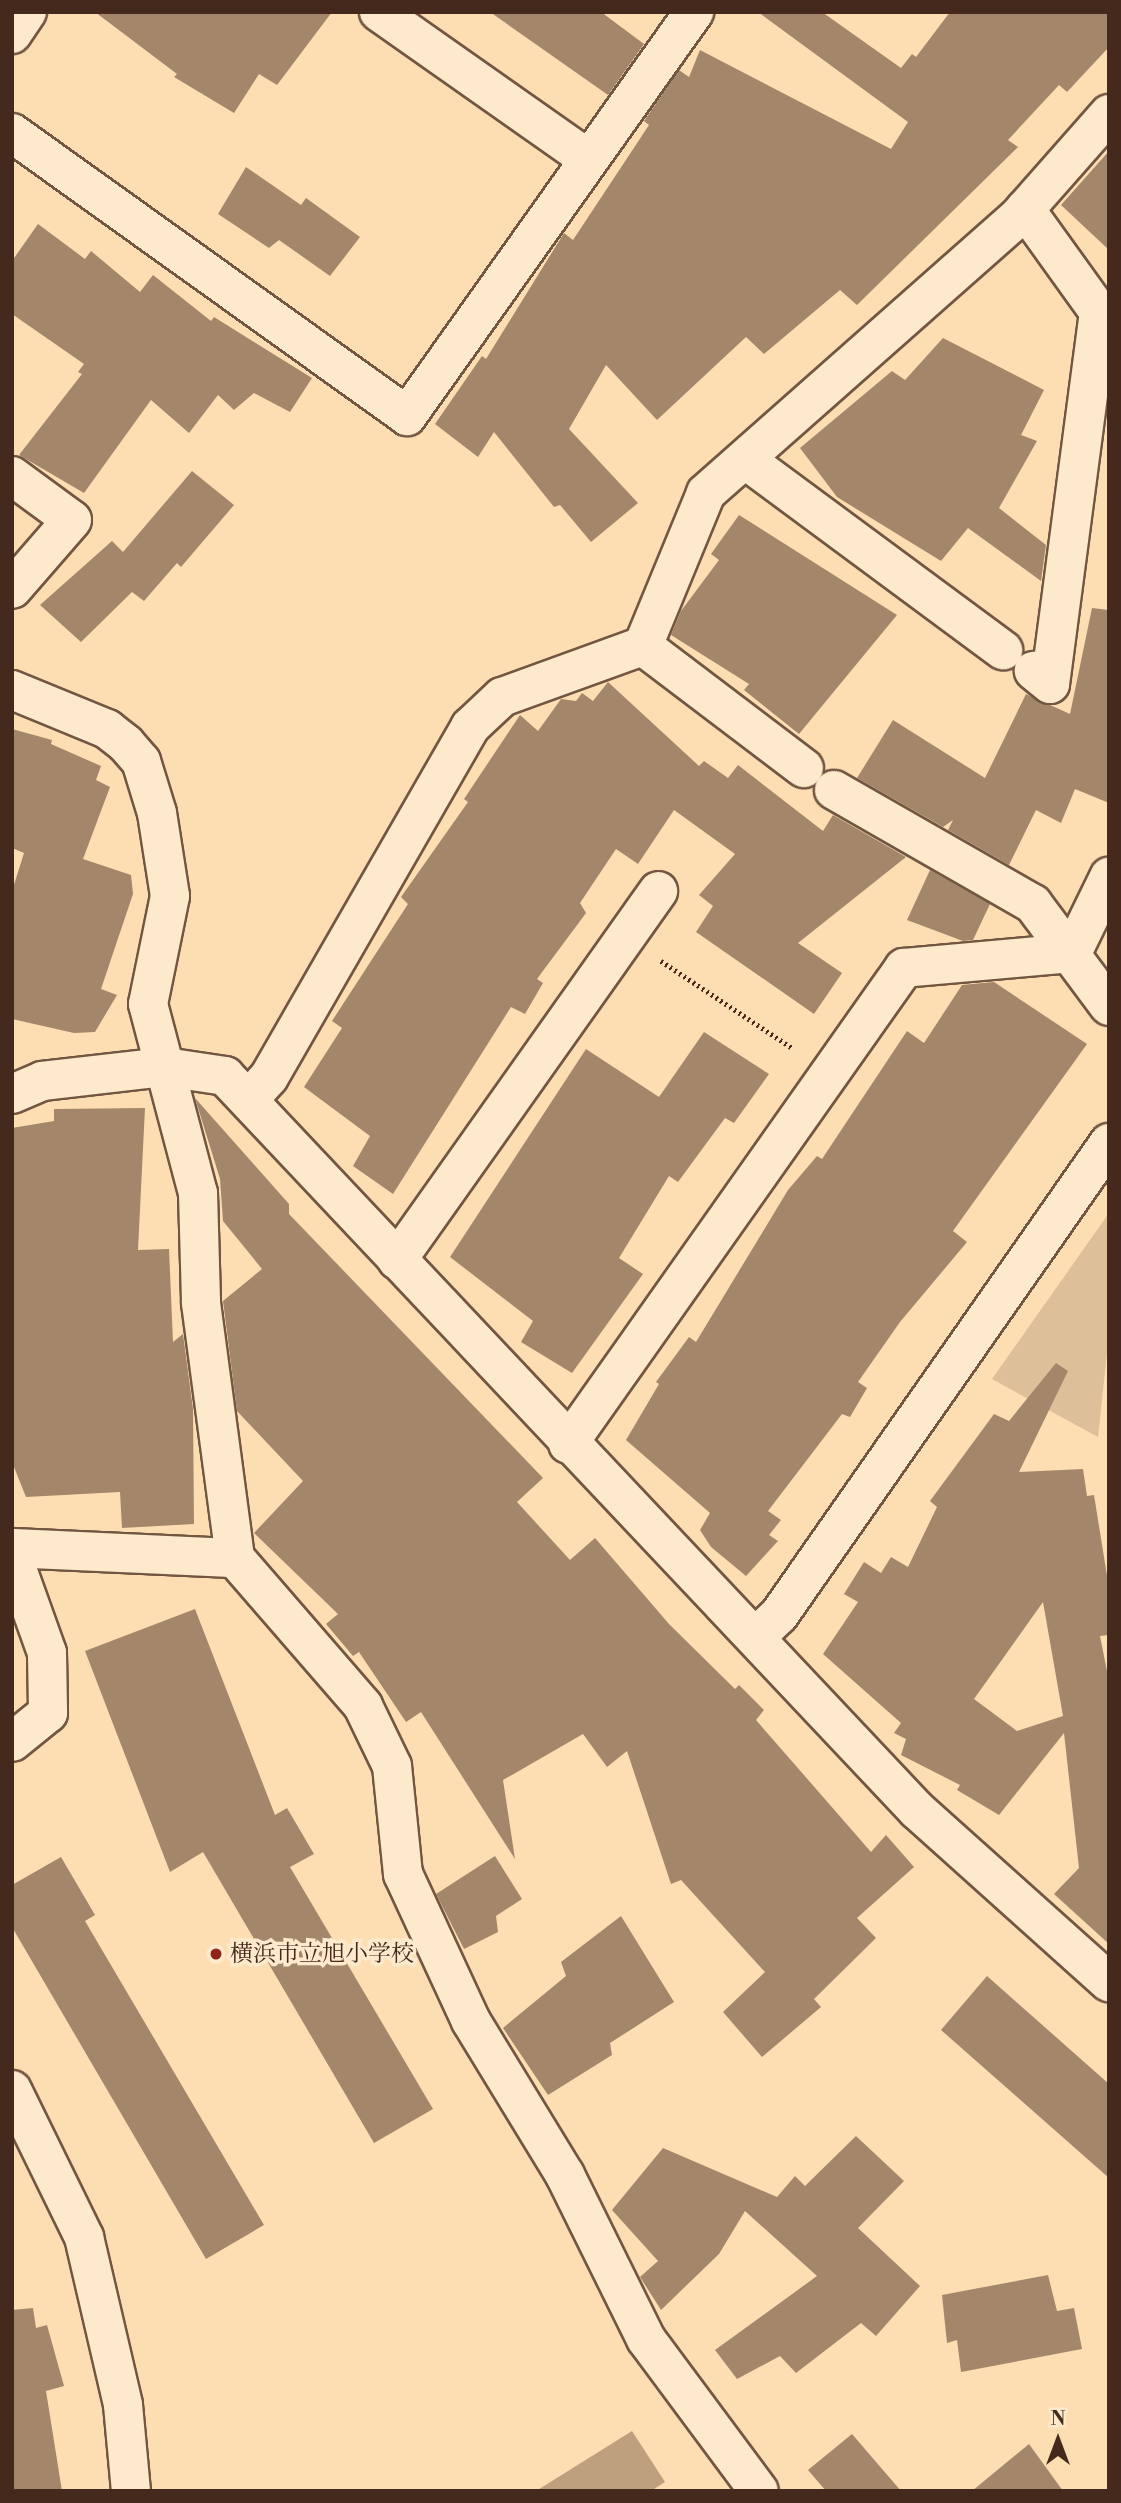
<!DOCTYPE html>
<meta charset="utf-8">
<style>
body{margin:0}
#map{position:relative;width:1121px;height:2503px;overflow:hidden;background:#fcdeb2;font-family:"Libre Bodoni","Noto Serif JP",serif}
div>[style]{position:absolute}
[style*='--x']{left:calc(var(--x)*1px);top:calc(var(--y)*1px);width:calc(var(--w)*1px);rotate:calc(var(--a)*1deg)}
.green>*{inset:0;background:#ddbf99}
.water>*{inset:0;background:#bea07f}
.building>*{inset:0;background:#a4876a}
.path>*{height:4.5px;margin-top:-2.25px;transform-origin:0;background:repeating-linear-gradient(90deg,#45291d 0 2px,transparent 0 5.5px)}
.roads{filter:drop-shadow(2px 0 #735642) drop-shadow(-2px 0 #735642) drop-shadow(0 2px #735642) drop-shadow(0 -2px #735642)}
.minor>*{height:38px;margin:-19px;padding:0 19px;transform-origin:19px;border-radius:19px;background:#fdeacd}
.dots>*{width:19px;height:19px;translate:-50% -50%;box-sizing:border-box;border:4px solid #fdeacd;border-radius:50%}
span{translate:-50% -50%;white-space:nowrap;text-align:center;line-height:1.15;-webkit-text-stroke:7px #fdeacd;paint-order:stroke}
.poi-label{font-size:23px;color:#45291d}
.left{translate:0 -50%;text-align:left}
.frame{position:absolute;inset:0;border:14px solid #45291d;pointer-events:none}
.north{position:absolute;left:1023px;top:2405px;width:70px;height:70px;-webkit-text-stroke:5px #fdeacd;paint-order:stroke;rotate:0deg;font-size:19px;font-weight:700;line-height:28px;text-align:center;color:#45291d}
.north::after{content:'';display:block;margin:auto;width:24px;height:32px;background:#45291d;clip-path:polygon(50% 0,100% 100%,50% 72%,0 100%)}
</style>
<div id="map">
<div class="green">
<i style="clip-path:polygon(1109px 1213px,1109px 1334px,1098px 1437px,992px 1379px)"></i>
</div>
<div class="water">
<i style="clip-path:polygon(632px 2431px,665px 2482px,651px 2491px,536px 2491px)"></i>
</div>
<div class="building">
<i style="clip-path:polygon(95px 12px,332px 12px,277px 85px,259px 74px,234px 113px,174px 77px,177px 74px)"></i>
<i style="clip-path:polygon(490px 12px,601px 12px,644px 44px,608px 95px)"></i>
<i style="clip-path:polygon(758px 12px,822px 12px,901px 68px,912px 54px,916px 57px,950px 12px,1109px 12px,1109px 47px,1067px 92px,1059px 85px,1008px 140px,1018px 147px,857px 305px,840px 290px,764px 354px,746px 337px,657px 420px,606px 365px,569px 429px,638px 503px,591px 542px,560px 505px,554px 507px,494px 432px,478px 457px,435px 424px,482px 356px,486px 359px,564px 233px,573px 240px,649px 125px,644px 121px,679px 70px,689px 77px,700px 50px,891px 149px,908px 122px)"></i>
<i style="clip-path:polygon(1109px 151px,1109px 250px,1061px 205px)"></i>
<i style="clip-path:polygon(246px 167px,301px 205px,306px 198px,360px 237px,330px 276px,279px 240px,269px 248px,218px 214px)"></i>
<i style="clip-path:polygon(38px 224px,85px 259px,91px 251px,140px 292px,153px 275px,211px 321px,214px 317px,312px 378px,290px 412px,254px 393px,234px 410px,218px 395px,189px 433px,151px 400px,84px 493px,19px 455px,82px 374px,78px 372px,84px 364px,12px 314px,12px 261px)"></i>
<i style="clip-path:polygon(943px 338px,1044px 390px,1021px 435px,1037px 441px,999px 508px,1046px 545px,1041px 581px,968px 528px,941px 561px,837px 497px,800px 448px,892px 371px,905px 380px)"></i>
<i style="clip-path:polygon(192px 471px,234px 505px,181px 567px,177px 563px,144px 601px,132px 592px,81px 642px,40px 605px,112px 541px,123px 552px)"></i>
<i style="clip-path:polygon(739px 515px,897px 615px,799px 734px,744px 690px,749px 684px,671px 635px,681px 611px,719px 560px,711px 554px)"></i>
<i style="clip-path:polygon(1092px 608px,1109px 610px,1109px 803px,1075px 789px,1061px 823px,1036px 810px,1009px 865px,948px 830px,953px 820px,943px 827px,857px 778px,893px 720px,985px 778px,1026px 694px,1070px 714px)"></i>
<i style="clip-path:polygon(608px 682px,699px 766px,704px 761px,728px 778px,738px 765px,823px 831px,833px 815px,906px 857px,798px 943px,842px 973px,814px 1014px,696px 932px,713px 906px,699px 895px,735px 854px,674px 810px,638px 864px,616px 849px,580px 903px,586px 913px,537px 979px,543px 983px,525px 1014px,511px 1007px,393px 1194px,353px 1166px,370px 1136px,304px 1087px,342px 1028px,332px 1021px,408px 904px,401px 897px,468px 802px,464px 799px,520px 715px,538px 731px,561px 699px,576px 701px,582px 693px,593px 701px)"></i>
<i style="clip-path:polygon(12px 729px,52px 740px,51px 744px,101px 766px,96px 780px,110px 787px,83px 859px,131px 875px,133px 894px,101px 989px,117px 995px,95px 1032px,74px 1033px,12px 1019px,12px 891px,24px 853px,12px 848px)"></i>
<i style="clip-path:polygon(930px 870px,990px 904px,973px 940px,963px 941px,907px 920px)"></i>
<i style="clip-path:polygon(994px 982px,1087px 1044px,953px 1231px,967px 1242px,900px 1322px,858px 1382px,867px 1388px,850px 1417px,842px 1414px,768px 1511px,781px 1520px,769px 1535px,778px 1541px,746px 1576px,711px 1547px,700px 1530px,710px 1513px,626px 1440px,659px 1384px,656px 1382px,689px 1337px,696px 1342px,788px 1190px,817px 1156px,822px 1159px,907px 1031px,924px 1043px,962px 985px)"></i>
<i style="clip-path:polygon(704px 1032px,769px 1074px,734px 1123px,725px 1118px,678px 1182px,669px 1176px,619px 1258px,643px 1274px,572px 1373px,521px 1342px,533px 1321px,450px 1257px,586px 1049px,659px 1097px)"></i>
<i style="clip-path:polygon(195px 1098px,289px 1204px,289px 1214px,543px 1478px,517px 1502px,570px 1560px,595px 1538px,669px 1624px,735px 1689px,739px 1685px,764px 1710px,756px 1720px,871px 1852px,886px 1835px,914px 1867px,857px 1918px,876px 1938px,814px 1999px,821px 2007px,762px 2057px,723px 2012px,765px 1972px,681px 1880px,671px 1884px,627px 1751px,607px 1767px,583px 1734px,503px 1780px,515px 1859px,421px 1712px,406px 1722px,359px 1652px,353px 1656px,326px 1624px,338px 1614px,254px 1533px,303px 1481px,237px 1411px,223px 1301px,262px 1269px,223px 1221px,220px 1179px)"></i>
<i style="clip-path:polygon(145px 1108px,138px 1250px,169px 1249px,173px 1342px,183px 1334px,193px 1409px,194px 1524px,122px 1528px,120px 1492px,26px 1497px,12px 1462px,12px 1128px,54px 1121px,54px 1109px)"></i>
<i style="clip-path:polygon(evenodd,1056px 1363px,1068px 1371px,1019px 1472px,1083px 1469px,1087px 1496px,1094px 1495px,1109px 1588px,1109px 1635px,1100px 1636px,1109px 1681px,1109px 1944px,1054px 1894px,1079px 1868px,1064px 1733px,999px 1815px,957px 1790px,960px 1785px,901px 1755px,906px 1739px,894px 1733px,901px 1723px,823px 1654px,858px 1602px,844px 1594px,864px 1562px,881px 1573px,891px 1557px,908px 1567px,937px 1507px,930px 1501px,994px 1414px,1009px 1421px,1056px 1363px,1043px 1602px,1063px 1716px,1017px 1731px,974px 1699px,1043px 1602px)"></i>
<i style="clip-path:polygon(195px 1609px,275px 1815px,287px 1808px,314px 1854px,290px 1867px,433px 2109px,374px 2143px,203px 1852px,170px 1872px,85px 1651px)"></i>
<i style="clip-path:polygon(495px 1856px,522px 1899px,496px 1916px,498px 1932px,464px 1949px,436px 1894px)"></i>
<i style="clip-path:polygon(61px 1857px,95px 1915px,85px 1921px,264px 2225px,206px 2259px,12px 1927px,12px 1885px)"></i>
<i style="clip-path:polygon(621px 1916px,674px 2002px,610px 2043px,612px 2055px,548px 2095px,503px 2028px,566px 1976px,561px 1962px)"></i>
<i style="clip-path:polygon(987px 1976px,1109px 2084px,1109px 2178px,941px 2030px)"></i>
<i style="clip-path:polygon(856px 2136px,904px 2181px,858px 2228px,920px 2286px,876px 2336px,861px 2323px,796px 2373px,780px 2356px,737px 2379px,715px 2350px,817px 2276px,745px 2211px,719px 2254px,661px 2310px,640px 2277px,658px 2261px,612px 2210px,663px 2148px,777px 2197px,795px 2176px,805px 2186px)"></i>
<i style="clip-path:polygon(1048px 2275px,1057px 2311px,1074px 2308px,1082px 2349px,961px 2372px,957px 2340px,947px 2343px,942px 2295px)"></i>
<i style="clip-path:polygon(33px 2308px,36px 2328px,47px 2325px,64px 2386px,46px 2391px,62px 2491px,12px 2491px,12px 2310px)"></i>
<i style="clip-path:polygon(852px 2434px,901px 2491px,826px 2491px,808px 2470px)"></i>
<i style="clip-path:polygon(1029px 2444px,1063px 2491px,972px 2491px)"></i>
</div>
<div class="path">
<i style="--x:661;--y:961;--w:159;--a:33.5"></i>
</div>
<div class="roads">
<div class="minor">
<i style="--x:379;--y:12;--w:254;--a:35.1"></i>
<i style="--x:12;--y:34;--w:27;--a:-56"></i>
<i style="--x:12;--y:133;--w:486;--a:35.6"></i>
<i style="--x:407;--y:416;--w:496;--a:-54.6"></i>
<i style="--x:1025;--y:209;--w:127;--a:54.3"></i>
<i style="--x:1099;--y:312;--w:375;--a:97.5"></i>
<i style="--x:1050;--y:684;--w:21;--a:-141"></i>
<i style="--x:746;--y:460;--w:320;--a:36.5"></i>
<i style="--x:12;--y:476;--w:74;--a:36.3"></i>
<i style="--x:72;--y:520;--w:91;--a:131"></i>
<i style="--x:643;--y:646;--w:202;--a:37.2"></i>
<i style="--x:12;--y:690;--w:103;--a:22.3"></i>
<i style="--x:107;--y:729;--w:24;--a:38"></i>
<i style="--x:126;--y:744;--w:23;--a:49"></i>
<i style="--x:141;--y:761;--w:54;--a:72.9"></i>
<i style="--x:157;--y:813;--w:84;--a:81.1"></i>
<i style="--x:170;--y:896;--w:110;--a:101.5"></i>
<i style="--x:148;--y:1004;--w:196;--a:75.2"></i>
<i style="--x:198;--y:1193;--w:110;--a:88.4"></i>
<i style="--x:201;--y:1303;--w:257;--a:82.4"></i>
<i style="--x:235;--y:1558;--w:196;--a:49.1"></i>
<i style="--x:363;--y:1706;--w:67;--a:64.2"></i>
<i style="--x:392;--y:1766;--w:109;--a:84.2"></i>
<i style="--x:403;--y:1874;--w:162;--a:65.2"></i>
<i style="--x:471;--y:2021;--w:180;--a:58.6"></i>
<i style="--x:565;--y:2175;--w:183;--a:63.7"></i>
<i style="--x:646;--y:2339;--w:189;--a:53.4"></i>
<i style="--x:834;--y:790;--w:229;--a:29.8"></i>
<i style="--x:1033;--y:904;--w:127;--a:53.3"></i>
<i style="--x:12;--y:1094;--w:33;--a:-23"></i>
<i style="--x:42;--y:1081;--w:124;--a:-6.5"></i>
<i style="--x:165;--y:1067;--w:61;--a:8.5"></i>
<i style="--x:225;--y:1076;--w:1009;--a:46.69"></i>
<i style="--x:917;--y:1810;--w:258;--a:41.9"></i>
<i style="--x:250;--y:1098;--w:28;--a:-48"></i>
<i style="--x:269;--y:1077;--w:404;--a:-60.1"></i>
<i style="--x:470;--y:727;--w:44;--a:-43.2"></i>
<i style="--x:502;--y:697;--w:150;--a:-19.9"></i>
<i style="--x:643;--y:646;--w:165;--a:-67.6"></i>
<i style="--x:706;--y:493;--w:418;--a:-41.5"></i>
<i style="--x:1019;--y:216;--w:136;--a:-48.6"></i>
<i style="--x:397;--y:1260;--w:452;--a:-54.7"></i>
<i style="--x:568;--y:1444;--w:583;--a:-54.78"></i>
<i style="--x:904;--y:968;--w:169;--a:-5.1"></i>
<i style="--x:1072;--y:953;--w:85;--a:-64"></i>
<i style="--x:12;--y:1548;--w:223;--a:2.6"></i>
<i style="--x:12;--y:1555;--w:104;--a:70.3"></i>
<i style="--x:47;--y:1653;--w:60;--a:89"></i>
<i style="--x:48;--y:1713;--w:46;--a:141.1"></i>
<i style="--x:757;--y:1636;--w:30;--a:-44"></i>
<i style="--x:779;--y:1615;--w:576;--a:-55.04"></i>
<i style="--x:12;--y:2090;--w:164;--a:63.9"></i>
<i style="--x:84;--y:2237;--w:172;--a:76.9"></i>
<i style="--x:123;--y:2405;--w:86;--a:84.7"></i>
</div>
</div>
<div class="dots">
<i style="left:216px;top:1954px;background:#8f2418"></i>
</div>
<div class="poi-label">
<span class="left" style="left:230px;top:1954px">横浜市立旭小学校</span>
</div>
<div class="frame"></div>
<div class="north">N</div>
</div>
